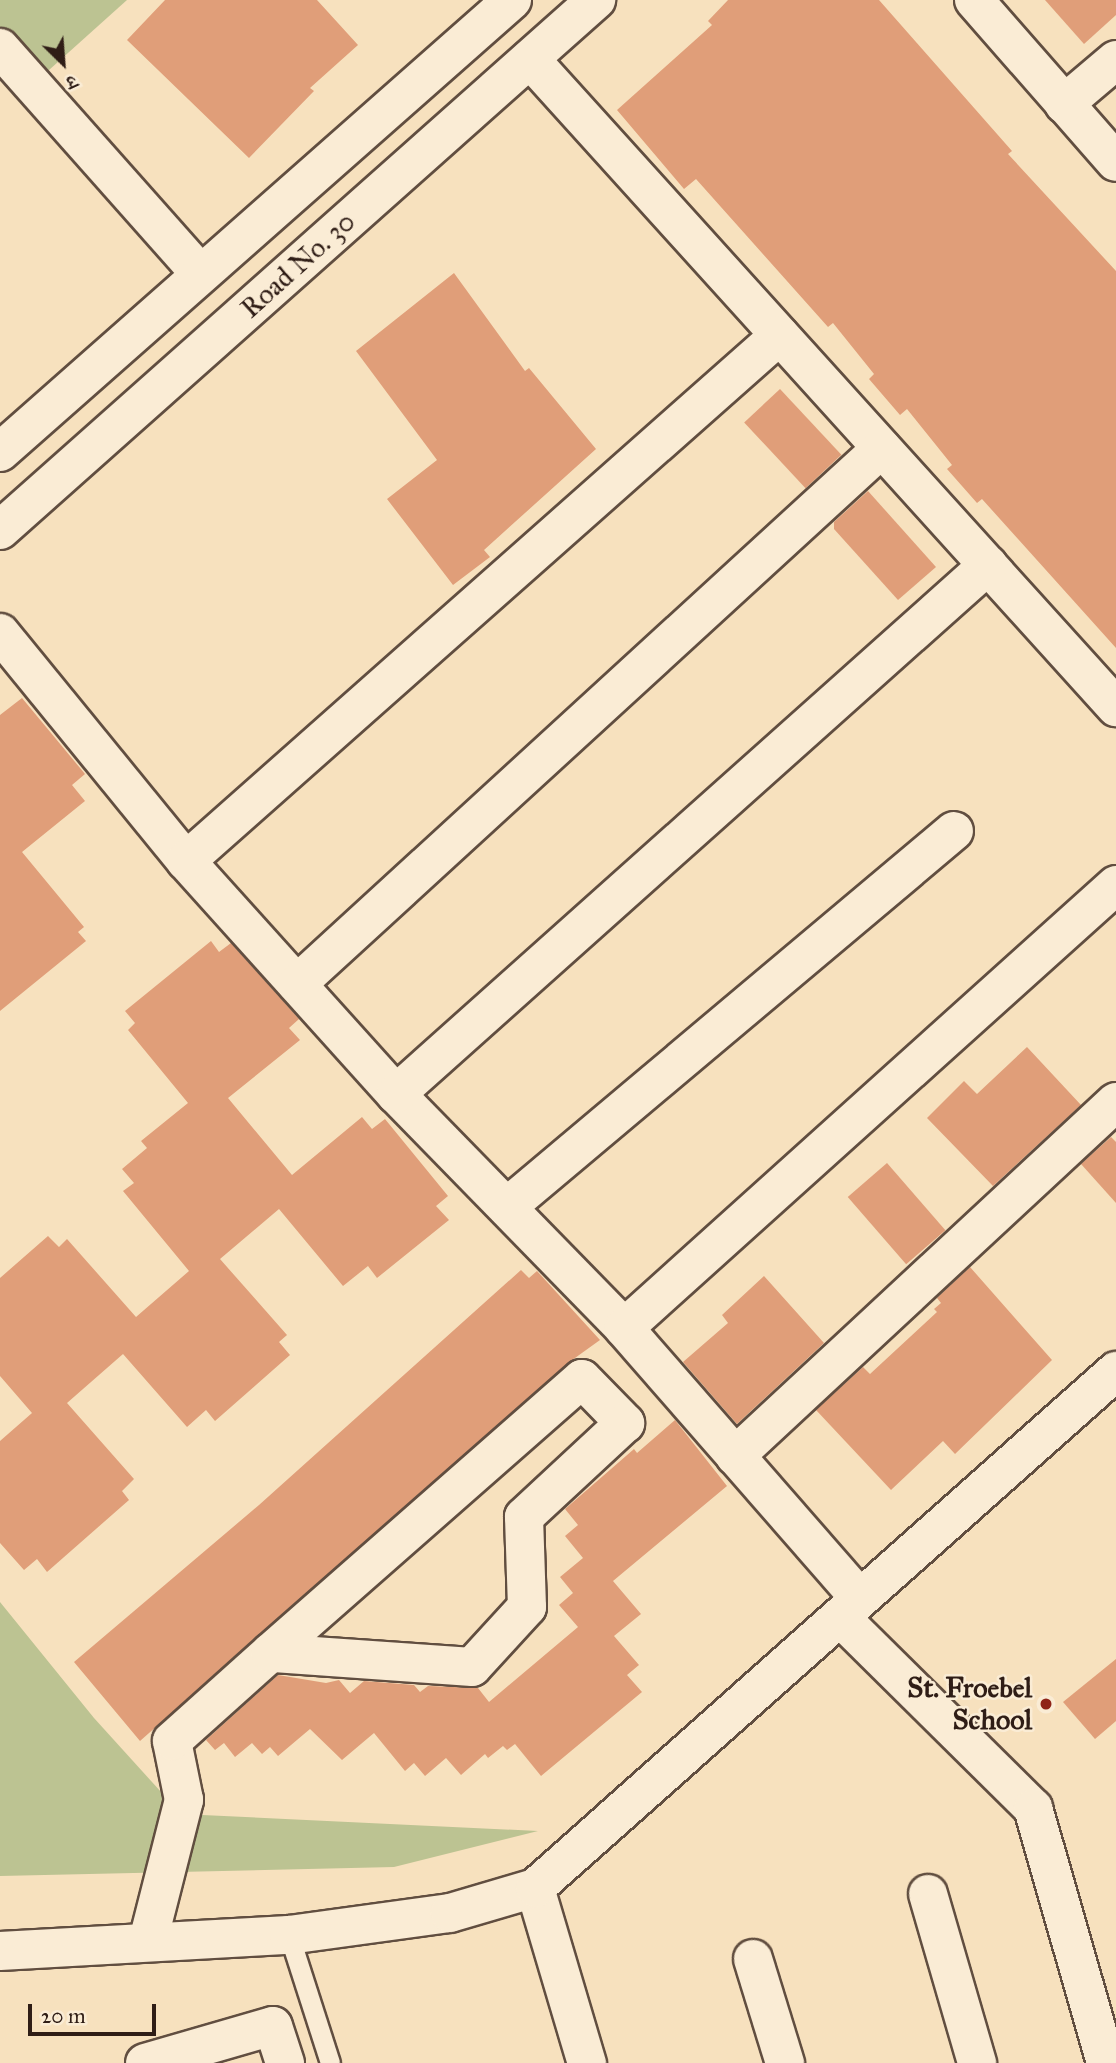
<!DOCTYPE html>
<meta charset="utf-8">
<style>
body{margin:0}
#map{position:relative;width:1116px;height:2063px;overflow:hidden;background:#f7e1be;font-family:"IM FELL Great Primer","Noto Serif Devanagari",serif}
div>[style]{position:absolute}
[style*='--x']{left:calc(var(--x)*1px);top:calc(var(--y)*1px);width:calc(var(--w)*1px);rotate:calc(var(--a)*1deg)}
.green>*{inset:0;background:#bcc392}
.building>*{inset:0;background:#e09e79;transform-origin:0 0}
.roads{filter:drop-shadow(2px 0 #614e40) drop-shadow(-2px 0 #614e40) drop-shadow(0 2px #614e40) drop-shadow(0 -2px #614e40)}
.lane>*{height:19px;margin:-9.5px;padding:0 9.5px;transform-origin:9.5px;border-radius:9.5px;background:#faecd5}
.street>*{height:38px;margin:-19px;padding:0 19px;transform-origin:19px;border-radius:19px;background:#faecd5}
.secondary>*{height:38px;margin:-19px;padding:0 19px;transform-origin:19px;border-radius:19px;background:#faecd5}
.dots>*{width:19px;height:19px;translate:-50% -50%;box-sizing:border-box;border:4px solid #faecd5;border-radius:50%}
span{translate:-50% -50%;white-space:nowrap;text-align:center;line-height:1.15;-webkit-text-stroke:5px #faecd5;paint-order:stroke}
.street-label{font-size:28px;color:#2f1d16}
.poi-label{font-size:28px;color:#2f1d16;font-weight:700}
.right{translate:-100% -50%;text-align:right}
.north{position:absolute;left:28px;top:28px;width:70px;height:70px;-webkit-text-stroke:5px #faecd5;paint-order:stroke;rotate:155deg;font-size:19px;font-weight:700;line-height:28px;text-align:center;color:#2f1d16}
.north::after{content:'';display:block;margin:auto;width:24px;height:32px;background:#2f1d16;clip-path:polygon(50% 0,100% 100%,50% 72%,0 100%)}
.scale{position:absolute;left:28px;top:2004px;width:128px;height:32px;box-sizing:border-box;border:4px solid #2f1d16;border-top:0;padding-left:9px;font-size:21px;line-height:24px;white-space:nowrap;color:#2f1d16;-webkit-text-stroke:5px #faecd5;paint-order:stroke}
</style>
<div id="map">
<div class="green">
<i style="clip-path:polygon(0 0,127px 0,39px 79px,0 37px)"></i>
<i style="clip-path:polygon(0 1602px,94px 1718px,181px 1814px,538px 1831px,394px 1867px,0 1876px)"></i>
</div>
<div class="building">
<i style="clip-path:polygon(165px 0,317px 0,358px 45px,310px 88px,314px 91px,249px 158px,127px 40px)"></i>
<i style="clip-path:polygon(728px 0,879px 0,1012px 151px,1008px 154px,1116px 271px,1116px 648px,982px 499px,977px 503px,947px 469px,952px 465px,907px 409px,900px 415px,869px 379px,874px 374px,833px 323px,828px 327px,696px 179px,684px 189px,617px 110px,712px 25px,708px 21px)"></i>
<i style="clip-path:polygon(1045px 0,1116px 0,1116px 15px,1084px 44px)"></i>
<i style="clip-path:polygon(454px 273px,525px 371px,529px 368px,596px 449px,484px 550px,490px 557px,453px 585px,387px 499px,437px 460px,356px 351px)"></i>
<i style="left:780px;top:389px;width:90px;height:49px;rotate:47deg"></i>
<i style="clip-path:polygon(868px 491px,936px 567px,898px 600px,834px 529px,834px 522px)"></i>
<i style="clip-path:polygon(22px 698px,85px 774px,72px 785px,85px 801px,22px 852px,84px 927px,78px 932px,86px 941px,0 1011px,0 715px)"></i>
<i style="clip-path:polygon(211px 941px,219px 952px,231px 943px,299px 1019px,289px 1028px,300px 1040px,228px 1098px,292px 1175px,362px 1117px,372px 1129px,385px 1119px,448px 1196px,436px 1206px,449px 1220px,377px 1278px,368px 1266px,343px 1286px,279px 1209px,220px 1259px,287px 1335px,279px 1342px,290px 1355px,215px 1421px,206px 1410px,187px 1427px,123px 1354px,67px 1403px,134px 1479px,122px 1491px,129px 1500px,47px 1572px,37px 1559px,24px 1570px,0 1543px,0 1441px,32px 1413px,0 1376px,0 1278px,48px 1236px,59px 1247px,67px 1239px,136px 1317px,189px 1271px,123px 1191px,134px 1183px,122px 1169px,147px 1148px,141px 1141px,188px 1103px,128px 1030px,135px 1023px,125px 1011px)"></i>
<i style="clip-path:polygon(1027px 1047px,1081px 1105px,993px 1186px,927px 1118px,964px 1081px,977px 1094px)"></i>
<i style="clip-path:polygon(1111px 1137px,1116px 1142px,1116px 1203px,1081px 1164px)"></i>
<i style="left:887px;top:1163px;width:89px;height:52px;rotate:49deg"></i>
<i style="clip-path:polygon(970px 1267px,1052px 1360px,955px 1454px,943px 1441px,891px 1490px,816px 1410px,863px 1367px,870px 1374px,937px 1312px,934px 1309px,941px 1303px,937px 1298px)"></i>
<i style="clip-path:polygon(521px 1270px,529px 1278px,537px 1271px,600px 1340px,568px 1363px,140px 1741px,74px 1662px,259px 1505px)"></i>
<i style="clip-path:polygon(764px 1276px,824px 1343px,737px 1424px,683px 1362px,728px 1323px,722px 1315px)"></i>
<i style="clip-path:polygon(675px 1420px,727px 1486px,613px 1581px,641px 1614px,614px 1636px,639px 1665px,627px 1675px,642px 1692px,541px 1776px,515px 1744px,507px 1750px,503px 1746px,488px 1758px,485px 1754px,461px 1775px,446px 1758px,425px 1776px,414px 1763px,405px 1771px,374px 1733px,342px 1760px,310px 1729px,278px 1756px,270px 1747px,262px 1754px,252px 1743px,235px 1757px,224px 1743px,215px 1750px,206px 1740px,278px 1675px,326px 1683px,339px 1680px,350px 1693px,364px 1681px,414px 1685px,420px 1692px,428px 1686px,478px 1688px,489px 1702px,578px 1627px,559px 1605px,573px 1593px,560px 1577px,583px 1558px,565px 1536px,578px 1525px,565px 1509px,634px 1449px,637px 1453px)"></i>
<i style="clip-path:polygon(1116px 1659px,1116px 1721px,1095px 1739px,1063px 1702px)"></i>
</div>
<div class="roads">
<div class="lane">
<i style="--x:289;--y:1935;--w:134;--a:72.2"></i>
</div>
<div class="street">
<i style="--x:974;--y:0;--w:215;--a:48.8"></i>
<i style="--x:0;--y:48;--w:302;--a:48.4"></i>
<i style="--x:530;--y:59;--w:874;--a:47.88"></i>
<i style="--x:1064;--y:104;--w:68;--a:-40.2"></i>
<i style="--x:0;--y:633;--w:294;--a:50.8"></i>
<i style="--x:186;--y:861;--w:314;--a:48"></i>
<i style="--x:396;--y:1094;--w:327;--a:45.7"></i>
<i style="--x:624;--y:1328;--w:359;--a:48.9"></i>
<i style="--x:186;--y:861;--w:793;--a:-41.53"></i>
<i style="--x:297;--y:984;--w:793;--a:-42.5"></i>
<i style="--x:396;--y:1094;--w:794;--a:-41.78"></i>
<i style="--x:507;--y:1207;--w:584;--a:-40.07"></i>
<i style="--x:624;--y:1328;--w:662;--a:-42"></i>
<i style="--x:735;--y:1456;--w:520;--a:-42.9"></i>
<i style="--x:840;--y:1617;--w:272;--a:44.7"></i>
<i style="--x:1033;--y:1808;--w:265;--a:74"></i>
<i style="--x:535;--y:1888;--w:183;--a:73.5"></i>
<i style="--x:928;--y:1894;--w:176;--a:73.8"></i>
<i style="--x:148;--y:1941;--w:146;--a:-75.7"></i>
<i style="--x:184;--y:1800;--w:60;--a:-101.5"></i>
<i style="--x:172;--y:1741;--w:132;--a:-41.9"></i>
<i style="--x:270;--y:1653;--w:415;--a:-41.3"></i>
<i style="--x:582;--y:1379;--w:62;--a:45.7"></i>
<i style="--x:625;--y:1423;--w:138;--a:137.1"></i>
<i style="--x:524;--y:1517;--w:90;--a:88.1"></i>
<i style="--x:527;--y:1607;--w:81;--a:132.5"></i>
<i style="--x:472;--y:1667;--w:202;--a:-176"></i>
<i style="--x:0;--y:1951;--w:289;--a:-3.2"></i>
<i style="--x:289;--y:1935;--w:162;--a:-7.8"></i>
<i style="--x:450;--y:1913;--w:89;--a:-16.4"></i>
<i style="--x:535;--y:1888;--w:778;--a:-41.66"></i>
<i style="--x:753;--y:1959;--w:109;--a:72.9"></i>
<i style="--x:145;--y:2063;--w:133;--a:-16.1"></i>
<i style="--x:273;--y:2026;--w:39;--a:72"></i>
</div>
<div class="secondary">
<i style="--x:0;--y:452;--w:683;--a:-41.44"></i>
<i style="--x:0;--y:530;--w:798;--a:-41.65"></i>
</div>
</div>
<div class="dots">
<i style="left:1046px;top:1704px;background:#8f2418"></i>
</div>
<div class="street-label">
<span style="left:298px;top:265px;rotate:-42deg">Road No. 30</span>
</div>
<div class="poi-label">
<span class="right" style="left:1032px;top:1704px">St. Froebel<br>School</span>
</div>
<div class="north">उ</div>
<div class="scale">20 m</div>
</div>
